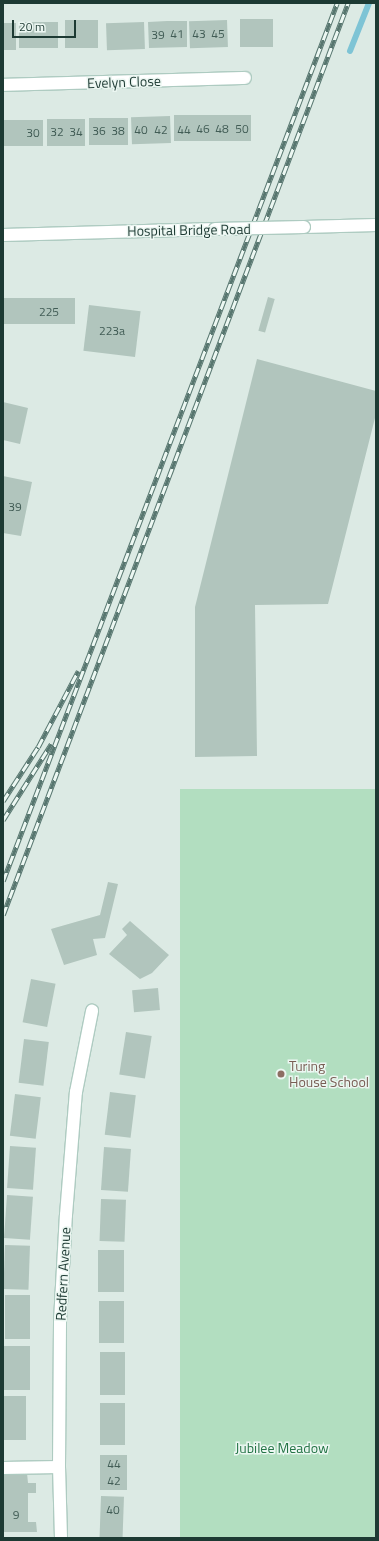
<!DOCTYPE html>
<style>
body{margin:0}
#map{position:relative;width:379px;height:1541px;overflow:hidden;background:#dceae4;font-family:"Titillium Web",sans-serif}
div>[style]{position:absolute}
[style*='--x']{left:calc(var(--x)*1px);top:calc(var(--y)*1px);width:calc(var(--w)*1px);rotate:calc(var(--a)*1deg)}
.green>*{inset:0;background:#b2dec0;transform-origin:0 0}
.stream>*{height:6px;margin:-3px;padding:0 3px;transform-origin:3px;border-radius:3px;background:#7ec4d5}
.building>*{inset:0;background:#b1c5bd;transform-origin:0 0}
.roads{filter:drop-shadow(1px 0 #aecbc1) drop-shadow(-1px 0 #aecbc1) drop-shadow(0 1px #aecbc1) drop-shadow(0 -1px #aecbc1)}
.minor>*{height:12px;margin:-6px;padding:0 6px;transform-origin:6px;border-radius:6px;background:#fff}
.secondary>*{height:12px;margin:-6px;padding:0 6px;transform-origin:6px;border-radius:6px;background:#fff}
.rail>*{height:4.5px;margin-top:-2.25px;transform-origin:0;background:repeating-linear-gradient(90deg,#ecf7f2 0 9px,#57766f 0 18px);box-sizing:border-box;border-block:1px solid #57766f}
.bridges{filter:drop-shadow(1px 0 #aecbc1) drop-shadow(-1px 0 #aecbc1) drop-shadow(0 1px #aecbc1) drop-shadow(0 -1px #aecbc1)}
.secondary-bridge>*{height:12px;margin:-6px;padding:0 6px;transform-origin:6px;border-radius:6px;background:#fff}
.dots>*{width:11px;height:11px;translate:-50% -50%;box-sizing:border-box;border:2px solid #ecf7f2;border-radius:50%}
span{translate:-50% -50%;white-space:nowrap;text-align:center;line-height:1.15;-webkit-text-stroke:3px #ecf7f2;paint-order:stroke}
.number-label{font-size:12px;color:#425d56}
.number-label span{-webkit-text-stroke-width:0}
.street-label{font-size:14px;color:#1d3a33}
.education-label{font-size:14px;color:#785e54}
.left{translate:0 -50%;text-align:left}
.park-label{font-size:14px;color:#247446}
.frame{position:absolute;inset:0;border:4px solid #1d3a33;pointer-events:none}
.scale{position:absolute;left:12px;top:20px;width:64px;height:18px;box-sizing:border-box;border:2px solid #1d3a33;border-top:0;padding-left:5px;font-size:12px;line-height:14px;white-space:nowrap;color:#1d3a33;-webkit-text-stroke:3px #ecf7f2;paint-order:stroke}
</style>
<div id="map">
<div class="green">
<i style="left:376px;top:789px;width:749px;height:196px;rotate:90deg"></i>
</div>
<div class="stream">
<i style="--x:350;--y:51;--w:52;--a:-68.4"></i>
</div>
<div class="building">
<i style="left:240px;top:19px;width:33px;height:28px"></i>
<i style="left:65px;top:20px;width:33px;height:28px"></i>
<i style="left:227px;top:20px;width:27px;height:38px;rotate:88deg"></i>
<i style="clip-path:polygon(167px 21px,187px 21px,187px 47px,149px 48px,148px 22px)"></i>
<i style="left:58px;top:22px;width:26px;height:39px;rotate:90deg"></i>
<i style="left:144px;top:22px;width:27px;height:38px;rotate:88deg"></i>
<i style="left:16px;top:23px;width:27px;height:13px;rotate:90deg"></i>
<i style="left:251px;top:115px;width:26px;height:77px;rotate:90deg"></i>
<i style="left:170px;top:116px;width:27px;height:39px;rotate:88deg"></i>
<i style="left:89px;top:118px;width:39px;height:27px"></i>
<i style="left:47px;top:119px;width:38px;height:27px"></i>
<i style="left:43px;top:120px;width:26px;height:39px;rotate:90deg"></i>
<i style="left:268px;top:297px;width:7px;height:35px;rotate:16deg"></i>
<i style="left:75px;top:298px;width:26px;height:72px;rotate:90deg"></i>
<i style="left:89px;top:305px;width:52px;height:46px;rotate:7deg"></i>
<i style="clip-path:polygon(257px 359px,376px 391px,376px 414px,328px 604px,255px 605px,257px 756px,195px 757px,195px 607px)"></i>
<i style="clip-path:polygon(3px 402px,28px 408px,20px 444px,3px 440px)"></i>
<i style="clip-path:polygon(3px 476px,32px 482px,21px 536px,3px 533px)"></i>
<i style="clip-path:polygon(108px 882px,118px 884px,105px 938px,93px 939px,97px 955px,64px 965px,51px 929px,100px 915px)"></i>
<i style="clip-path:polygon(130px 921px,169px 955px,152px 973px,140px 979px,109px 954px,127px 935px,122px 929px)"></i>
<i style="left:31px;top:979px;width:25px;height:44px;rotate:11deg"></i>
<i style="left:158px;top:988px;width:22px;height:26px;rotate:85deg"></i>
<i style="left:126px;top:1032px;width:26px;height:43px;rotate:9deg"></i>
<i style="left:24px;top:1039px;width:25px;height:44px;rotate:7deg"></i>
<i style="left:110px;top:1092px;width:26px;height:43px;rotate:7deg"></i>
<i style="left:15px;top:1094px;width:26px;height:42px;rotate:7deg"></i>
<i style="left:10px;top:1146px;width:26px;height:42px;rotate:4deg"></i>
<i style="left:104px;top:1147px;width:27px;height:43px;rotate:4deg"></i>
<i style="left:7px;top:1195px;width:26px;height:43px;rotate:4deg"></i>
<i style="left:101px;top:1199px;width:25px;height:42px;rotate:2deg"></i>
<i style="left:5px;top:1245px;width:25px;height:44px;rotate:2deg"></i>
<i style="left:98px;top:1250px;width:26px;height:42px"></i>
<i style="left:5px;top:1295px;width:25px;height:44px"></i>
<i style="left:99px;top:1301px;width:25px;height:42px"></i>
<i style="left:4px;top:1346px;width:26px;height:44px"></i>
<i style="left:125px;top:1352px;width:43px;height:25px;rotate:90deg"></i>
<i style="left:3px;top:1396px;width:23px;height:44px"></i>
<i style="left:100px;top:1403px;width:25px;height:42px"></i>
<i style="left:100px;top:1455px;width:27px;height:35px"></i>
<i style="clip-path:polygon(27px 1473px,28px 1483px,36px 1483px,36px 1493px,28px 1493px,28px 1522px,36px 1522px,37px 1532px,3px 1532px,3px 1474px)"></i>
<i style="left:101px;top:1496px;width:23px;height:42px;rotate:2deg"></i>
</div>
<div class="roads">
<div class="minor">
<i style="--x:3;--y:85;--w:242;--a:-1.7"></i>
<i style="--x:3;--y:1468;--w:56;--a:-1"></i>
<i style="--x:61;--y:1538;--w:71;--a:-91.6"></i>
<i style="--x:59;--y:1467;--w:146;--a:-89.6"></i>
<i style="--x:60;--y:1321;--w:106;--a:-86.8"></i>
<i style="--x:66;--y:1215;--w:123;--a:-85.4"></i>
<i style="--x:76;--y:1092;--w:83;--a:-78.8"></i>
</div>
<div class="secondary">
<i style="--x:304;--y:227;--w:72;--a:-1.6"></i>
<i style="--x:3;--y:235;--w:212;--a:-1.6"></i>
</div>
</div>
<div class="rail">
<i style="--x:3;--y:801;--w:64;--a:-57.1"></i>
<i style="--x:38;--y:747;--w:86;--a:-62.2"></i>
<i style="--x:3;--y:820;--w:90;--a:-57.7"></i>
<i style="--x:3;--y:881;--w:939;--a:-69.17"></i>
<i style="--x:3;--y:915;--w:975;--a:-69.28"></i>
</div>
<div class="bridges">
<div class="secondary-bridge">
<i style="--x:215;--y:229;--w:89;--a:-1.3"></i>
</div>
</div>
<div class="dots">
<i style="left:281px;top:1074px;background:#8d6e63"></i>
</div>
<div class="number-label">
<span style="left:177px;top:34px">41</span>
<span style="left:199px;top:34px">43</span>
<span style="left:218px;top:34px">45</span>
<span style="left:158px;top:35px">39</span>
<span style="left:203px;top:129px">46</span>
<span style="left:222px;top:129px">48</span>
<span style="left:242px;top:129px">50</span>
<span style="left:141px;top:130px">40</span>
<span style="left:161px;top:130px">42</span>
<span style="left:184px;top:130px">44</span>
<span style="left:99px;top:131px">36</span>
<span style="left:118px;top:131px">38</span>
<span style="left:57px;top:132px">32</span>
<span style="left:76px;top:132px">34</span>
<span style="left:33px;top:133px">30</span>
<span style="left:49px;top:312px">225</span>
<span style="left:112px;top:331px">223a</span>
<span style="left:15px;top:507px">39</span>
<span style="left:114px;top:1464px">44</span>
<span style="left:114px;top:1481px">42</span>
<span style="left:113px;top:1510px">40</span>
<span style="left:16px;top:1515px">9</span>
</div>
<div class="street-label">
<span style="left:124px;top:82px;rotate:-2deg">Evelyn Close</span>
<span style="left:189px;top:230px;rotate:-1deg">Hospital Bridge Road</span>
<span style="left:63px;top:1274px;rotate:-87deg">Redfern Avenue</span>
</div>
<div class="education-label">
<span class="left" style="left:289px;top:1074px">Turing<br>House School</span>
</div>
<div class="park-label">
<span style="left:282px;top:1448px">Jubilee Meadow</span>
</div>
<div class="frame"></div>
<div class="scale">20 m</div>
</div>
